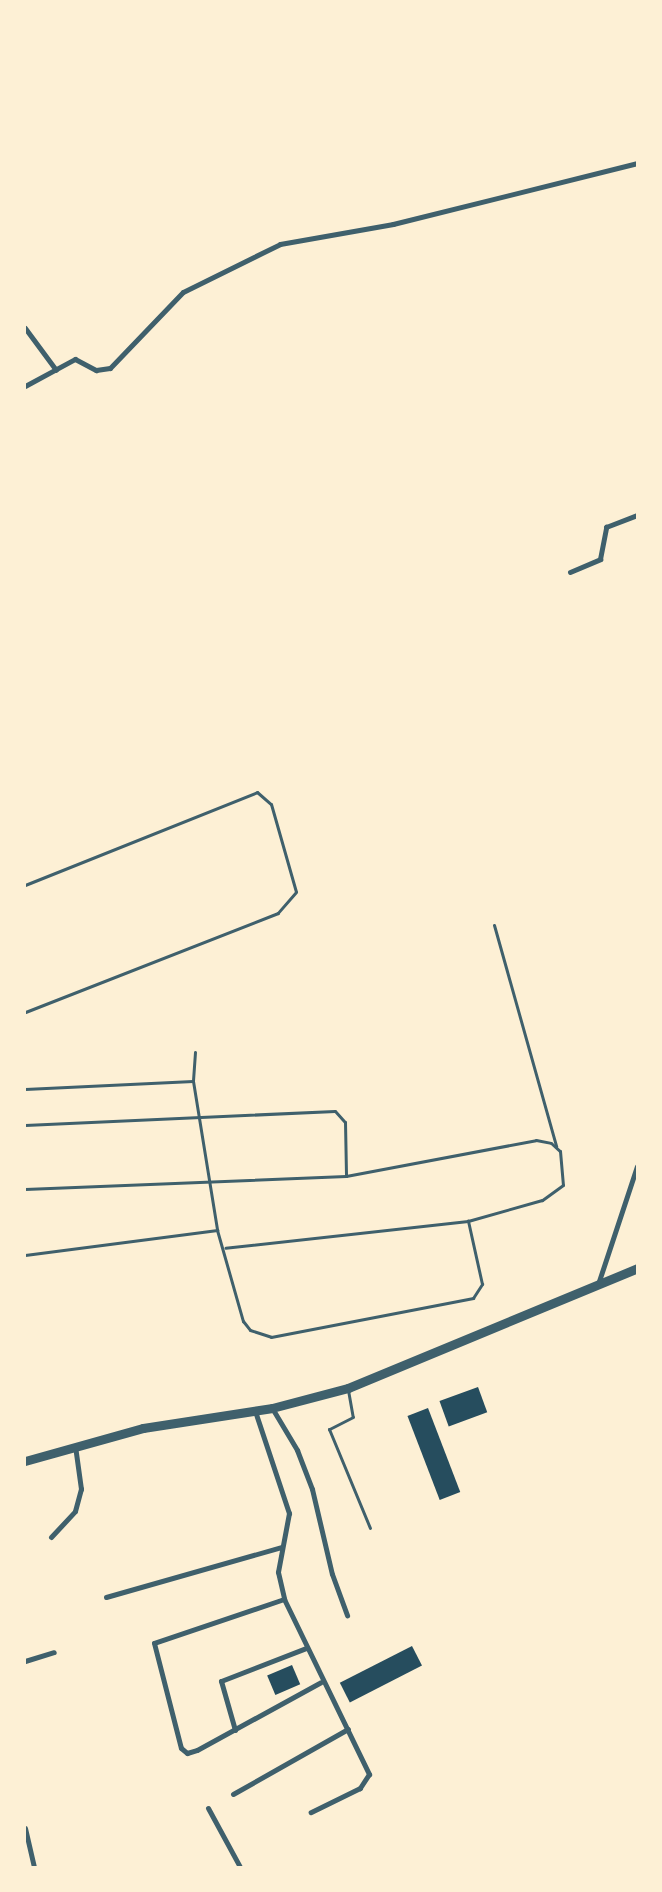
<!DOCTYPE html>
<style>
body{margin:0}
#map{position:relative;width:662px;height:1892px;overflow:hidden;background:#fdf0d5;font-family:"PT Serif",serif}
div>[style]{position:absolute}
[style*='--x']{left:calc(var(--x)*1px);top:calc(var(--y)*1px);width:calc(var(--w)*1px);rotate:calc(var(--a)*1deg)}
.building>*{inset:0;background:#264d5e;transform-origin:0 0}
.service>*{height:3px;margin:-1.5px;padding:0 1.5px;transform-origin:1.5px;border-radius:1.5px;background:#3f606c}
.minor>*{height:5px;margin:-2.5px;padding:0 2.5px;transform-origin:2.5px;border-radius:2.5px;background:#3f606c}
.tertiary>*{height:9px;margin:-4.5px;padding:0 4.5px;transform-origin:4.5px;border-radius:4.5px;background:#3f606c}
span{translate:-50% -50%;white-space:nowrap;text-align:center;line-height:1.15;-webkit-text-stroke:4px #fdf0d5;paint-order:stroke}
.frame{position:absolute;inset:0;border:26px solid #fdf0d5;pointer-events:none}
</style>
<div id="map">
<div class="building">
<i style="left:478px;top:1387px;width:27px;height:41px;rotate:70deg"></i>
<i style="left:428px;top:1408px;width:90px;height:22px;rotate:69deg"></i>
<i style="left:412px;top:1646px;width:22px;height:81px;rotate:63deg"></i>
<i style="left:292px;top:1665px;width:21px;height:27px;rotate:67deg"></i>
</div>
<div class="service">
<i style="--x:25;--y:885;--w:250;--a:-21.8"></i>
<i style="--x:257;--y:792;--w:18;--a:41"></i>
<i style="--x:271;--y:804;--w:91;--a:74.1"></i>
<i style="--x:296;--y:892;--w:28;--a:131"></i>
<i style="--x:278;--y:913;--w:272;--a:158.6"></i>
<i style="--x:494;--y:925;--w:230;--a:74.3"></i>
<i style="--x:195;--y:1052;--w:29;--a:94"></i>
<i style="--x:193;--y:1081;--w:151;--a:80.8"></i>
<i style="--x:217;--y:1230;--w:95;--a:74.1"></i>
<i style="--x:243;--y:1321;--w:11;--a:52"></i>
<i style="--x:250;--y:1330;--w:22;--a:18"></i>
<i style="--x:271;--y:1337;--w:206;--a:-10.9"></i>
<i style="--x:473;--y:1298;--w:17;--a:-57"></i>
<i style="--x:482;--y:1284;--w:65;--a:-102.5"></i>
<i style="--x:25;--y:1089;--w:168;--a:-2.7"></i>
<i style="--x:25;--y:1125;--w:310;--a:-2.6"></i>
<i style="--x:335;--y:1111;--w:15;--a:48"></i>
<i style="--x:345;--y:1122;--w:54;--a:88.9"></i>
<i style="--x:25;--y:1189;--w:321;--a:-2.3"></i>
<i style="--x:346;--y:1176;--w:193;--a:-10.7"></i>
<i style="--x:536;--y:1140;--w:15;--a:11"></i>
<i style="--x:551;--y:1143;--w:12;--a:42"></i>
<i style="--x:560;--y:1151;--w:34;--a:85"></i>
<i style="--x:563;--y:1185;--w:26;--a:144"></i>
<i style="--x:542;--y:1200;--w:77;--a:164.2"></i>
<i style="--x:468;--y:1221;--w:244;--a:173.7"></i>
<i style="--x:25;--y:1255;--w:194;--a:-7.4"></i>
<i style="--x:348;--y:1390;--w:27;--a:80"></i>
<i style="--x:353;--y:1417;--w:27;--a:153"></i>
<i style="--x:329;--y:1429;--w:107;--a:67.5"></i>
</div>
<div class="minor">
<i style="--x:25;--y:328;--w:52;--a:53.6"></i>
<i style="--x:25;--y:386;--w:57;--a:-28.4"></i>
<i style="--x:75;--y:359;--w:24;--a:28"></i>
<i style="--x:96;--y:370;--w:14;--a:-8"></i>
<i style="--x:110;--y:368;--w:105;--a:-46.2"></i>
<i style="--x:183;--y:292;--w:108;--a:-26.3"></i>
<i style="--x:280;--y:244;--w:115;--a:-10"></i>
<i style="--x:393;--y:224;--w:252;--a:-14"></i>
<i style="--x:570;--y:572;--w:33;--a:-23"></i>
<i style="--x:600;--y:559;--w:33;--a:-79"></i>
<i style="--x:606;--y:527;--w:33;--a:-21"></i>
<i style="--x:598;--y:1284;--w:124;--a:-71.7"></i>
<i style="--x:272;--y:1408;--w:49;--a:59.2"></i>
<i style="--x:297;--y:1450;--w:42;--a:69"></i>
<i style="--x:312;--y:1489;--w:87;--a:76.8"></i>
<i style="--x:332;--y:1574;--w:44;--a:69.9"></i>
<i style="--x:255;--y:1411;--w:108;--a:71.6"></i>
<i style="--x:289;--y:1513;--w:60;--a:100.6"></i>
<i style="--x:278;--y:1572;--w:28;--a:77"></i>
<i style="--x:284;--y:1599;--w:195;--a:64.1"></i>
<i style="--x:369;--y:1774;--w:17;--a:123"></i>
<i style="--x:360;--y:1788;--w:55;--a:153.9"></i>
<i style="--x:51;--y:1537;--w:35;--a:-47"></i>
<i style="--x:75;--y:1511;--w:23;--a:-75"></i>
<i style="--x:81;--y:1489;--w:43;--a:-97.9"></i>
<i style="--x:106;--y:1597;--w:183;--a:-15.9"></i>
<i style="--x:284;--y:1599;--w:137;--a:161.3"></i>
<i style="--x:154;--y:1643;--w:108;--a:75.6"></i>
<i style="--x:181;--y:1748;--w:8;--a:40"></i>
<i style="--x:187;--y:1753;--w:10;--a:-17"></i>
<i style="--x:197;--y:1750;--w:141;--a:-28.7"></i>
<i style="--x:25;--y:1661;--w:30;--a:-17"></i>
<i style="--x:235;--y:1730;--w:51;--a:-105.9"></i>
<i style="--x:221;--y:1681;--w:91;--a:-21.2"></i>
<i style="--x:233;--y:1794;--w:132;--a:-29.5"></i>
<i style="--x:208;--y:1808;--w:67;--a:61.5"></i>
<i style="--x:25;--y:1828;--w:40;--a:77"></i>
</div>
<div class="tertiary">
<i style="--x:25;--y:1461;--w:123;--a:-15.6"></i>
<i style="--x:143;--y:1428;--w:131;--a:-8.8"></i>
<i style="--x:272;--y:1408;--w:79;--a:-14.7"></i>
<i style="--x:348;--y:1388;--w:313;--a:-22.5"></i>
</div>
<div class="frame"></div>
</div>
